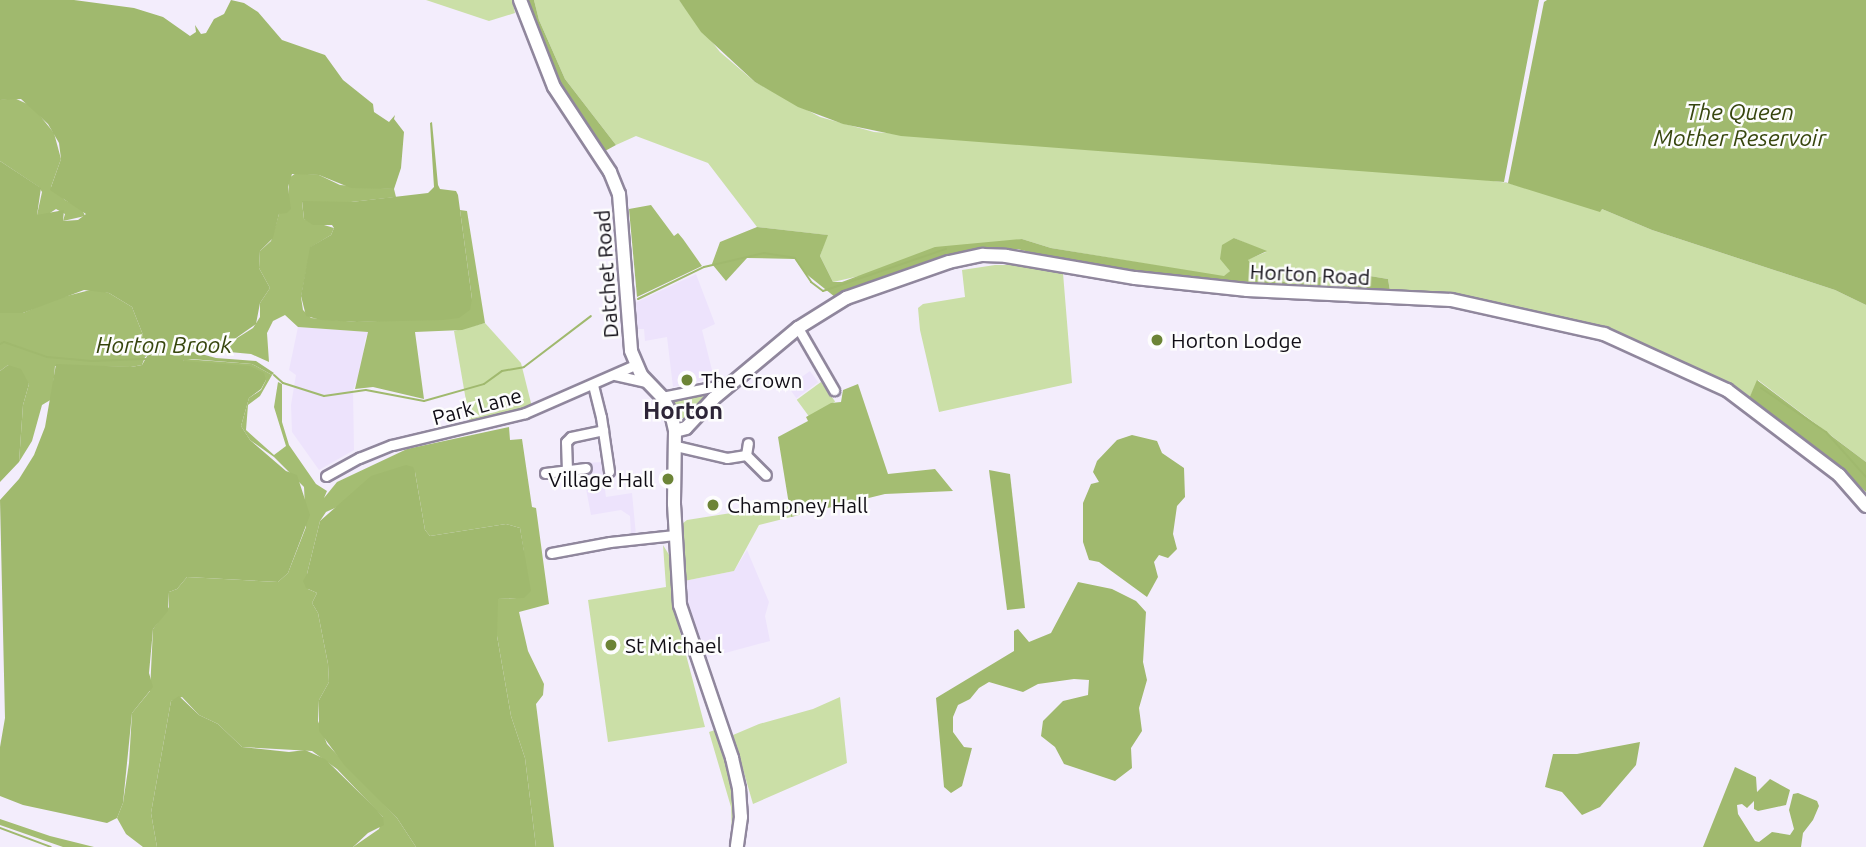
<!DOCTYPE html>
<style>
body{margin:0}
#map{position:relative;width:1866px;height:847px;overflow:hidden;background:#f3edfc;font-family:Ubuntu,sans-serif}
div>[style]{position:absolute}
[style*='--x']{left:calc(var(--x)*1px);top:calc(var(--y)*1px);width:calc(var(--w)*1px);rotate:calc(var(--a)*1deg)}
.built>*{inset:0;background:#ede3fc;transform-origin:0 0}
.green>*{inset:0;background:#cbdfa7;transform-origin:0 0}
.forest>*{inset:0;background:#a4bd72}
.water>*{inset:0;background:#a0b96e}
.pier>*{inset:0;background:#f3edfc}
.stream>*{height:2px;margin:-1px;padding:0 1px;transform-origin:1px;border-radius:1px;background:#a0b96e}
.roads{filter:drop-shadow(2px 0 #90879d) drop-shadow(-2px 0 #90879d) drop-shadow(0 2px #90879d) drop-shadow(0 -2px #90879d)}
.street>*{height:9px;margin:-4.5px;padding:0 4.5px;transform-origin:4.5px;border-radius:4.5px;background:#fff}
.secondary>*{height:12px;margin:-6px;padding:0 6px;transform-origin:6px;border-radius:6px;background:#fff}
.dots>*{width:19px;height:19px;translate:-50% -50%;box-sizing:border-box;border:4px solid #fdfdfd;border-radius:50%}
span{translate:-50% -50%;white-space:nowrap;text-align:center;line-height:1.15;-webkit-text-stroke:5px #fdfdfd;paint-order:stroke}
.street-label{font-size:21px;color:#100d15}
.poi-label{font-size:21px;color:#100d15}
.left{translate:0 -50%;text-align:left}
.right{translate:-100% -50%;text-align:right}
.water-label{font-size:23px;color:#37460e;font-style:italic}
.quarter-label{font-size:24px;color:#2d2537;font-weight:700}
</style>
<div id="map">
<div class="built">
<i style="clip-path:polygon(696px 274px,715px 324px,702px 330px,714px 378px,673px 387px,667px 337px,645px 341px,644px 329px,635px 329px,635px 303px)"></i>
<i style="clip-path:polygon(298px 327px,369px 332px,365px 339px,362px 368px,353px 390px,354px 450px,319px 470px,292px 432px,291px 405px,296px 375px,289px 370px)"></i>
<i style="left:810px;top:371px;width:14px;height:27px;rotate:54deg"></i>
<i style="clip-path:polygon(601px 462px,606px 497px,632px 493px,636px 535px,631px 535px,630px 516px,621px 510px,591px 515px,583px 473px,589px 472px,587px 463px)"></i>
<i style="clip-path:polygon(747px 550px,769px 602px,765px 616px,770px 641px,703px 659px,685px 606px,684px 581px,734px 571px)"></i>
</div>
<div class="green">
<i style="clip-path:polygon(426px 0,512px 0,515px 13px,489px 21px)"></i>
<i style="clip-path:polygon(534px 0,679px 0,720px 52px,755px 82px,820px 117px,874px 132px,1472px 178px,1508px 183px,1602px 209px,1652px 230px,1835px 290px,1866px 305px,1866px 462px,1758px 380px,1748px 401px,1575px 322px,1492px 302px,1390px 291px,1388px 279px,1352px 273px,1347px 291px,1321px 290px,1323px 276px,1292px 285px,1256px 271px,1247px 260px,1266px 252px,1234px 238px,1230px 271px,1224px 277px,1051px 248px,1022px 239px,833px 282px,820px 256px,827px 235px,757px 227px,708px 163px,636px 136px,616px 145px,565px 79px,539px 20px)"></i>
<i style="clip-path:polygon(995px 265px,1027px 265px,1063px 273px,1072px 383px,939px 412px,920px 330px,918px 308px,923px 304px,965px 297px,962px 270px)"></i>
<i style="clip-path:polygon(485px 323px,521px 363px,532px 407px,470px 424px,454px 331px)"></i>
<i style="left:821px;top:382px;width:24px;height:30px;rotate:54deg"></i>
<i style="clip-path:polygon(708px 392px,687px 419px,677px 417px,672px 404px,673px 398px)"></i>
<i style="clip-path:polygon(788px 504px,791px 517px,759px 525px,734px 571px,684px 581px,682px 524px,687px 520px)"></i>
<i style="clip-path:polygon(663px 545px,671px 558px,674px 609px,705px 727px,608px 742px,588px 600px,666px 587px)"></i>
<i style="clip-path:polygon(840px 697px,847px 763px,753px 804px,733px 735px,759px 724px,813px 709px)"></i>
<i style="clip-path:polygon(718px 729px,738px 808px,732px 839px,731px 807px,709px 732px)"></i>
</div>
<div class="forest">
<i style="clip-path:polygon(526px 0,534px 0,539px 20px,565px 79px,616px 145px,605px 151px,553px 72px)"></i>
<i style="clip-path:polygon(14px 98px,32px 106px,54px 133px,61px 159px,51px 187px,65px 200px,82px 209px,85px 216px,63px 221px,65px 214px,56px 209px,47px 215px,37px 215px,42px 192px,39px 187px,0 161px,0 100px)"></i>
<i style="clip-path:polygon(296px 173px,319px 175px,340px 185px,394px 189px,396px 197px,351px 202px,302px 202px,304px 219px,334px 228px,331px 235px,311px 247px,301px 297px,303px 310px,311px 318px,357px 322px,398px 320px,472px 299px,460px 210px,467px 211px,485px 323px,462px 330px,415px 332px,424px 399px,373px 387px,355px 389px,368px 332px,298px 327px,285px 315px,273px 321px,267px 333px,269px 362px,251px 354px,175px 347px,175px 342px,181px 340px,226px 345px,253px 328px,260px 317px,260px 303px,270px 288px,259px 268px,260px 251px,271px 241px,279px 214px,288px 204px,289px 178px)"></i>
<i style="clip-path:polygon(651px 205px,674px 236px,678px 233px,683px 239px,702px 266px,637px 297px,629px 209px)"></i>
<i style="clip-path:polygon(757px 227px,828px 235px,820px 256px,833px 282px,842px 282px,935px 247px,1022px 239px,1051px 248px,1224px 276px,1230px 271px,1220px 259px,1222px 245px,1234px 238px,1267px 251px,1248px 260px,1256px 271px,1292px 285px,1323px 276px,1321px 290px,1261px 291px,1250px 282px,1200px 280px,1108px 270px,1017px 249px,956px 255px,835px 297px,805px 273px,795px 259px,747px 258px,726px 281px,712px 264px,720px 242px)"></i>
<i style="clip-path:polygon(1352px 273px,1388px 279px,1390px 291px,1347px 291px)"></i>
<i style="clip-path:polygon(94px 289px,109px 293px,132px 307px,143px 335px,140px 341px,149px 349px,150px 354px,145px 357px,142px 365px,131px 367px,55px 366px,52px 399px,42px 405px,32px 441px,19px 462px,23px 405px,29px 384px,8px 365px,0 371px,0 313px,23px 313px,55px 299px)"></i>
<i style="clip-path:polygon(185px 359px,252px 364px,272px 375px,260px 396px,248px 405px,246px 430px,274px 455px,286px 446px,274px 407px,278px 382px,282px 384px,282px 422px,289px 445px,316px 484px,327px 491px,324px 498px,337px 482px,407px 449px,509px 427px,510px 440px,522px 439px,532px 507px,536px 508px,549px 604px,519px 612px,528px 651px,544px 684px,543px 695px,536px 704px,554px 847px,536px 847px,525px 758px,511px 716px,497px 636px,497px 599px,517px 598px,524px 553px,520px 528px,506px 524px,430px 536px,425px 530px,415px 472px,326px 512px,320px 521px,307px 574px,308px 589px,317px 593px,312px 603px,318px 613px,328px 664px,329px 682px,319px 700px,318px 721px,327px 744px,397px 818px,416px 847px,353px 847px,379px 829px,383px 817px,337px 769px,312px 751px,242px 747px,218px 724px,199px 715px,182px 697px,171px 701px,151px 813px,157px 847px,143px 847px,126px 834px,117px 818px,123px 803px,129px 763px,132px 713px,150px 691px,153px 629px,169px 607px,169px 592px,177px 589px,187px 577px,278px 582px,288px 573px,306px 527px,304px 487px,274px 457px,250px 440px,241px 426px,249px 398px,261px 390px,266px 380px,219px 365px,183px 362px)"></i>
<i style="clip-path:polygon(1757px 380px,1866px 462px,1866px 492px,1819px 450px,1748px 401px)"></i>
<i style="clip-path:polygon(858px 384px,888px 474px,935px 469px,953px 491px,885px 494px,791px 517px,778px 437px,808px 421px,806px 417px,831px 403px,841px 402px,843px 390px)"></i>
<i style="clip-path:polygon(0 819px,50px 836px,94px 847px,63px 847px,0 825px)"></i>
</div>
<div class="water">
<i style="clip-path:polygon(0 0,74px 0,134px 8px,163px 17px,190px 36px,196px 32px,195px 25px,201px 34px,206px 33px,214px 19px,224px 14px,231px 0,244px 3px,258px 12px,282px 40px,325px 55px,343px 80px,373px 104px,374px 112px,389px 122px,395px 115px,394px 119px,404px 132px,401px 168px,394px 189px,351px 188px,319px 175px,292px 174px,288px 187px,291px 209px,287px 213px,279px 214px,273px 238px,260px 251px,259px 268px,270px 288px,260px 303px,256px 324px,226px 345px,181px 340px,175px 342px,180px 354px,194px 352px,216px 358px,256px 361px,274px 373px,272px 375px,252px 364px,191px 359px,183px 361px,250px 366px,264px 373px,266px 380px,261px 389px,249px 398px,241px 426px,250px 440px,286px 471px,297px 475px,310px 515px,288px 573px,278px 582px,187px 577px,177px 589px,169px 592px,168px 611px,153px 629px,149px 673px,153px 687px,132px 713px,123px 803px,117px 818px,107px 823px,23px 805px,0 796px,0 747px,5px 718px,0 500px,19px 479px,34px 455px,45px 427px,56px 364px,131px 367px,142px 365px,150px 351px,140px 341px,143px 335px,132px 307px,109px 293px,84px 290px,23px 313px,0 313px,0 161px,41px 188px,37px 215px,64px 210px,63px 221px,78px 220px,86px 214px,50px 190px,61px 159px,59px 143px,48px 124px,21px 99px,0 100px)"></i>
<i style="clip-path:polygon(679px 0,1866px 0,1866px 305px,1835px 290px,1652px 230px,1602px 209px,1600px 212px,1504px 182px,901px 136px,843px 124px,798px 107px,755px 82px,701px 32px)"></i>
<i style="clip-path:polygon(432px 122px,438px 185px,440px 189px,456px 191px,458px 195px,472px 299px,470px 310px,459px 318px,443px 320px,357px 322px,321px 320px,306px 316px,301px 296px,310px 247px,331px 235px,334px 228px,332px 225px,313px 225px,304px 219px,302px 201px,351px 202px,428px 193px,434px 187px,430px 123px)"></i>
<i style="clip-path:polygon(8px 365px,21px 369px,29px 384px,23px 405px,19px 462px,0 482px,0 371px)"></i>
<i style="clip-path:polygon(1132px 435px,1157px 441px,1162px 453px,1184px 468px,1185px 497px,1177px 506px,1173px 534px,1177px 549px,1168px 558px,1159px 555px,1154px 562px,1158px 577px,1147px 597px,1099px 562px,1089px 560px,1083px 542px,1083px 503px,1091px 484px,1099px 482px,1093px 472px,1097px 461px,1117px 440px)"></i>
<i style="clip-path:polygon(406px 465px,413px 467px,415px 472px,425px 530px,430px 536px,506px 524px,520px 528px,531px 591px,524px 598px,498px 599px,497px 636px,511px 716px,525px 758px,536px 847px,416px 847px,397px 818px,345px 766px,319px 731px,319px 700px,329px 682px,328px 664px,318px 613px,312px 603px,317px 593px,306px 588px,303px 581px,307px 574px,320px 521px,371px 476px)"></i>
<i style="clip-path:polygon(989px 470px,1010px 474px,1025px 608px,1007px 610px)"></i>
<i style="clip-path:polygon(1078px 582px,1112px 589px,1136px 601px,1146px 612px,1143px 662px,1147px 680px,1139px 708px,1142px 731px,1131px 748px,1132px 768px,1115px 781px,1064px 764px,1055px 747px,1041px 736px,1043px 721px,1063px 701px,1088px 695px,1089px 680px,1074px 679px,1038px 684px,1023px 692px,989px 682px,979px 688px,970px 699px,958px 705px,953px 717px,953px 732px,964px 747px,972px 748px,962px 786px,951px 793px,944px 787px,936px 698px,1014px 651px,1014px 631px,1018px 629px,1029px 642px,1051px 633px)"></i>
<i style="clip-path:polygon(179px 696px,199px 715px,218px 724px,242px 747px,289px 752px,305px 750px,325px 759px,376px 809px,383px 817px,384px 825px,368px 833px,353px 847px,157px 847px,151px 813px,171px 701px)"></i>
<i style="clip-path:polygon(1640px 742px,1636px 765px,1600px 807px,1582px 815px,1562px 792px,1545px 787px,1553px 754px,1577px 754px)"></i>
<i style="clip-path:polygon(1735px 767px,1756px 777px,1757px 792px,1770px 779px,1790px 790px,1786px 805px,1758px 811px,1754px 809px,1754px 801px,1747px 808px,1742px 804px,1737px 805px,1738px 814px,1755px 841px,1759px 842px,1772px 832px,1790px 835px,1794px 829px,1789px 810px,1793px 794px,1798px 793px,1817px 801px,1819px 806px,1813px 820px,1803px 833px,1801px 847px,1703px 847px)"></i>
</div>
<div class="pier">
<i style="clip-path:polygon(1539px 0,1547px 0,1544px 2px,1508px 183px,1504px 182px)"></i>
</div>
<div class="stream">
<i style="--x:638;--y:299;--w:73;--a:-25.9"></i>
<i style="--x:704;--y:267;--w:62;--a:-13.1"></i>
<i style="--x:764;--y:253;--w:31;--a:9"></i>
<i style="--x:795;--y:258;--w:29;--a:56"></i>
<i style="--x:811;--y:282;--w:15;--a:37"></i>
<i style="--x:823;--y:291;--w:130;--a:-18.9"></i>
<i style="--x:0;--y:344;--w:4;--a:-27"></i>
<i style="--x:4;--y:342;--w:46;--a:19.2"></i>
<i style="--x:47;--y:357;--w:45;--a:5.1"></i>
<i style="--x:92;--y:361;--w:54;--a:-2.1"></i>
<i style="--x:274;--y:375;--w:12;--a:42"></i>
<i style="--x:283;--y:383;--w:43;--a:17.6"></i>
<i style="--x:324;--y:396;--w:42;--a:-8.1"></i>
<i style="--x:366;--y:390;--w:59;--a:10.7"></i>
<i style="--x:424;--y:401;--w:62;--a:-15.8"></i>
<i style="--x:484;--y:384;--w:22;--a:-36"></i>
<i style="--x:502;--y:371;--w:22;--a:-10"></i>
<i style="--x:524;--y:367;--w:84;--a:-37.3"></i>
<i style="--x:1761;--y:388;--w:78;--a:34.1"></i>
<i style="--x:1826;--y:432;--w:60;--a:48.4"></i>
<i style="--x:0;--y:828;--w:54;--a:20.4"></i>
</div>
<div class="roads">
<div class="street">
<i style="--x:798;--y:328;--w:72;--a:59.9"></i>
<i style="--x:615;--y:375;--w:32;--a:13"></i>
<i style="--x:593;--y:385;--w:33;--a:76"></i>
<i style="--x:601;--y:417;--w:55;--a:81.6"></i>
<i style="--x:662;--y:397;--w:70;--a:-11.5"></i>
<i style="--x:676;--y:446;--w:52;--a:13.2"></i>
<i style="--x:727;--y:458;--w:19;--a:-9"></i>
<i style="--x:746;--y:455;--w:12;--a:-81"></i>
<i style="--x:746;--y:455;--w:28;--a:45"></i>
<i style="--x:567;--y:470;--w:28;--a:-92"></i>
<i style="--x:566;--y:442;--w:7;--a:-45"></i>
<i style="--x:571;--y:437;--w:33;--a:-12"></i>
<i style="--x:545;--y:473;--w:41;--a:-7"></i>
<i style="--x:326;--y:476;--w:38;--a:-29"></i>
<i style="--x:359;--y:458;--w:35;--a:-22"></i>
<i style="--x:392;--y:445;--w:137;--a:-13.5"></i>
<i style="--x:525;--y:413;--w:120;--a:-23.6"></i>
<i style="--x:551;--y:553;--w:60;--a:-10.6"></i>
<i style="--x:610;--y:542;--w:65;--a:-6.1"></i>
</div>
<div class="secondary">
<i style="--x:520;--y:0;--w:93;--a:68.7"></i>
<i style="--x:554;--y:87;--w:102;--a:56.6"></i>
<i style="--x:610;--y:172;--w:24;--a:68"></i>
<i style="--x:619;--y:194;--w:157;--a:85.6"></i>
<i style="--x:631;--y:351;--w:26;--a:67"></i>
<i style="--x:641;--y:375;--w:30;--a:46"></i>
<i style="--x:662;--y:397;--w:18;--a:61"></i>
<i style="--x:671;--y:413;--w:18;--a:77"></i>
<i style="--x:675;--y:431;--w:73;--a:90.8"></i>
<i style="--x:674;--y:504;--w:101;--a:86.6"></i>
<i style="--x:680;--y:605;--w:162;--a:71.2"></i>
<i style="--x:732;--y:758;--w:32;--a:77"></i>
<i style="--x:739;--y:789;--w:28;--a:86"></i>
<i style="--x:741;--y:817;--w:30;--a:98"></i>
<i style="--x:675;--y:431;--w:11;--a:-15"></i>
<i style="--x:686;--y:428;--w:40;--a:-47"></i>
<i style="--x:713;--y:399;--w:111;--a:-39.9"></i>
<i style="--x:798;--y:328;--w:57;--a:-32"></i>
<i style="--x:846;--y:298;--w:109;--a:-19.3"></i>
<i style="--x:949;--y:262;--w:35;--a:-12"></i>
<i style="--x:983;--y:255;--w:23;--a:2"></i>
<i style="--x:1006;--y:256;--w:131;--a:9.7"></i>
<i style="--x:1135;--y:278;--w:113;--a:6.1"></i>
<i style="--x:1247;--y:290;--w:204;--a:2.8"></i>
<i style="--x:1451;--y:300;--w:157;--a:12.5"></i>
<i style="--x:1604;--y:334;--w:135;--a:24.5"></i>
<i style="--x:1727;--y:390;--w:141;--a:37.2"></i>
<i style="--x:1839;--y:475;--w:41;--a:48.9"></i>
</div>
</div>
<div class="dots">
<i style="left:1157px;top:340px;background:#6c8436"></i>
<i style="left:687px;top:380px;background:#6c8436"></i>
<i style="left:668px;top:479px;background:#6c8436"></i>
<i style="left:713px;top:505px;background:#6c8436"></i>
<i style="left:611px;top:645px;background:#6c8436"></i>
</div>
<div class="street-label">
<span style="left:606px;top:274px;rotate:-94deg">Datchet Road</span>
<span style="left:1310px;top:274px;rotate:3deg">Horton Road</span>
<span style="left:477px;top:406px;rotate:-15deg">Park Lane</span>
</div>
<div class="poi-label">
<span class="left" style="left:1171px;top:340px">Horton Lodge</span>
<span class="left" style="left:701px;top:380px">The Crown</span>
<span class="right" style="left:654px;top:479px">Village Hall</span>
<span class="left" style="left:727px;top:505px">Champney Hall</span>
<span class="left" style="left:625px;top:645px">St Michael</span>
</div>
<div class="water-label">
<span style="left:1740px;top:125px">The Queen<br>Mother Reservoir</span>
<span style="left:164px;top:345px">Horton Brook</span>
</div>
<div class="quarter-label">
<span style="left:683px;top:411px">Horton</span>
</div>
</div>
